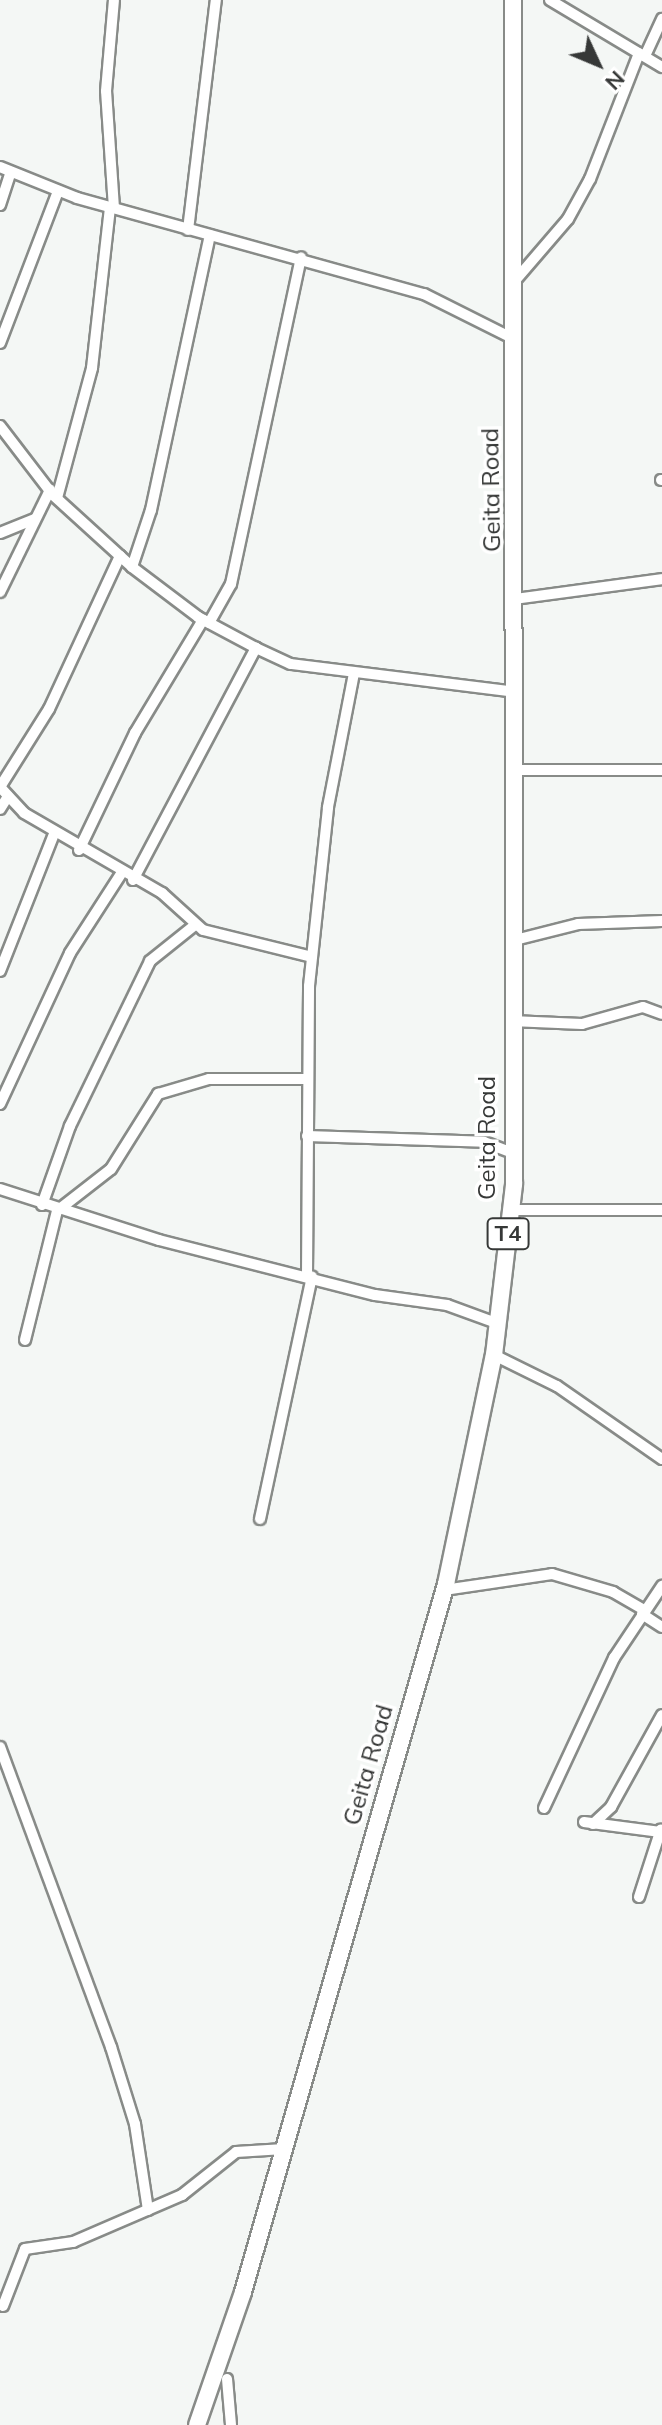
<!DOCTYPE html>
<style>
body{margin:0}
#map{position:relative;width:662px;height:2425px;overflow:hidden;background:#f4f7f5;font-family:Mulish,sans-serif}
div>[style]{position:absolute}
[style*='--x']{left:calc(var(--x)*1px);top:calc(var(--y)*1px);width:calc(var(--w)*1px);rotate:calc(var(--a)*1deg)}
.roads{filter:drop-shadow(2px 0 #888b88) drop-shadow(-2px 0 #888b88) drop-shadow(0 2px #888b88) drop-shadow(0 -2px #888b88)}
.minor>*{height:10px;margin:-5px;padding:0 5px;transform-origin:5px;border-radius:5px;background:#fff}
.trunk>*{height:16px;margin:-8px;padding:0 8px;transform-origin:8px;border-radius:8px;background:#fff}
span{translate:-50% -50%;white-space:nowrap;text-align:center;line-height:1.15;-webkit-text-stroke:7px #fff;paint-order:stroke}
.shield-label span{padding:2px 6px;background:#fff;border:2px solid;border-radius:6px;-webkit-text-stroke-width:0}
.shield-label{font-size:22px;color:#363837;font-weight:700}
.street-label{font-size:24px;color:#363837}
.north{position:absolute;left:558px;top:24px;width:80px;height:80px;-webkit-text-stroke:6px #fff;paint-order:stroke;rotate:134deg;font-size:22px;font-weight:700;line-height:32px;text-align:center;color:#363837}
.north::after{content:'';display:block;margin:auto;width:28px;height:36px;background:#363837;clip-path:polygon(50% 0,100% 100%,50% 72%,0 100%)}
</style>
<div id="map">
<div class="roads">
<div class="minor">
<i style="--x:550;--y:0;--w:131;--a:30.9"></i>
<i style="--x:645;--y:56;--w:41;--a:-65.3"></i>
<i style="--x:0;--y:167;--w:83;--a:21.9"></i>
<i style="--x:77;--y:198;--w:360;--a:15.5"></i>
<i style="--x:424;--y:294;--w:98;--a:26.6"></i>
<i style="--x:0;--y:205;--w:35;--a:-72"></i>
<i style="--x:114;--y:208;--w:117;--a:-93.9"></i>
<i style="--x:106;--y:91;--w:91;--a:-85"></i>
<i style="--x:188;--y:230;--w:232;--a:-83.1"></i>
<i style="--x:513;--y:283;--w:84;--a:-49.3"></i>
<i style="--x:568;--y:219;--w:46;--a:-61.2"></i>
<i style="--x:590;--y:179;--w:135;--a:-68.7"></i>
<i style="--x:0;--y:343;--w:163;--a:-69.1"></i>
<i style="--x:0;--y:426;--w:87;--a:52.5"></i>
<i style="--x:53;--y:495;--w:107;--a:42.3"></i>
<i style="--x:132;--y:567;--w:83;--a:37.1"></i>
<i style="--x:198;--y:617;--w:66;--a:28.1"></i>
<i style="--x:256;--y:648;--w:38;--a:25"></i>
<i style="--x:291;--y:664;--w:226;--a:7.1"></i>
<i style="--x:661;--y:480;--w:1;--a:0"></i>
<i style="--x:57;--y:498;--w:135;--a:-74.9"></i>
<i style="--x:92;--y:368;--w:162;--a:-83.6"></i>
<i style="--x:0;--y:533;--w:37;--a:-22"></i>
<i style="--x:132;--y:567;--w:60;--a:-71.6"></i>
<i style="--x:151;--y:510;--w:281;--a:-77.9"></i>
<i style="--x:0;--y:592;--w:114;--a:-63.9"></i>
<i style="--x:515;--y:599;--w:148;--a:-7.7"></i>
<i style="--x:209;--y:623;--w:45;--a:-60.6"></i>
<i style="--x:231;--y:584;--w:334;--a:-77.9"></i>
<i style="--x:513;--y:770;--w:149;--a:0"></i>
<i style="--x:0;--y:787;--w:35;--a:47"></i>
<i style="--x:24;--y:813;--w:160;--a:30.1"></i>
<i style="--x:162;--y:893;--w:55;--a:42.1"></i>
<i style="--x:203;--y:930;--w:112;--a:13.9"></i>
<i style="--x:0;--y:787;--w:92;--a:-57.9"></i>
<i style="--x:49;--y:709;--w:169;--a:-65.1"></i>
<i style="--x:0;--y:809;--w:15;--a:-58"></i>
<i style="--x:79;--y:850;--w:130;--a:-64.4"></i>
<i style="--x:135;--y:733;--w:132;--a:-59"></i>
<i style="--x:133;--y:880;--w:263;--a:-62.1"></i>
<i style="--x:511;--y:941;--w:69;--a:-14.2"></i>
<i style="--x:578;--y:924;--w:84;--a:-2"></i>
<i style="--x:0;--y:971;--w:147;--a:-68.5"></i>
<i style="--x:511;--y:1021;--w:71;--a:2.4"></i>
<i style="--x:582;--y:1024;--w:63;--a:-15.6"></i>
<i style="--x:643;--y:1007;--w:20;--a:20"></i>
<i style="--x:0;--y:1104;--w:166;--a:-65.1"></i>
<i style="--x:70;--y:953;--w:94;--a:-57.2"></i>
<i style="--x:307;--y:1136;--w:177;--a:1.9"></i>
<i style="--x:484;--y:1142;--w:31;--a:21"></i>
<i style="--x:0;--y:1189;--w:167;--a:17.8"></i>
<i style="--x:159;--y:1240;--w:223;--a:14.3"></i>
<i style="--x:375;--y:1295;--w:73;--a:7.9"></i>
<i style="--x:447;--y:1305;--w:55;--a:20.1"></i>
<i style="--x:42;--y:1205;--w:84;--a:-70.5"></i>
<i style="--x:70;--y:1126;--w:183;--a:-64.1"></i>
<i style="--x:150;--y:961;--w:58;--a:-38.7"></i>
<i style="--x:511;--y:1210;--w:151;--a:0"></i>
<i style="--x:307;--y:1276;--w:290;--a:-89.6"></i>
<i style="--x:309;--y:986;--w:180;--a:-83.9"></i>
<i style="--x:328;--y:807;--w:136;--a:-79"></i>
<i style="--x:25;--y:1340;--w:133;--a:-76.1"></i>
<i style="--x:57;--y:1211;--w:68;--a:-37.9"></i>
<i style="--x:111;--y:1169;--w:89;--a:-57.9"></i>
<i style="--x:158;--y:1094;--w:53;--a:-16.4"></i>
<i style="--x:209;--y:1079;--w:97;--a:0"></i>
<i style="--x:494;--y:1355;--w:70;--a:26.2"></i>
<i style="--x:557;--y:1386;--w:128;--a:34.8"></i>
<i style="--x:260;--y:1519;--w:248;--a:-77.9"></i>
<i style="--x:444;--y:1590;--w:109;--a:-8.4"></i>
<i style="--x:552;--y:1574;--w:64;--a:16.4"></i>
<i style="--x:613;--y:1592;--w:36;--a:30"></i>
<i style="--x:642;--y:1614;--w:24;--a:33"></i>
<i style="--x:0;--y:1747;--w:320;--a:69.7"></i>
<i style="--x:111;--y:2047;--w:81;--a:72.7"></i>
<i style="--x:135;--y:2124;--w:87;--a:81.4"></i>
<i style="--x:544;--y:1808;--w:166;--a:-65"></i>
<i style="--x:614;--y:1658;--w:87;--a:-56.3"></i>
<i style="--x:584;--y:1822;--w:77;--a:7.5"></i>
<i style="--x:593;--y:1824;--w:25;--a:-43"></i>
<i style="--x:611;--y:1807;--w:105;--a:-61"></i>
<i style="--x:639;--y:1897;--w:71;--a:-72.1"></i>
<i style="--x:3;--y:2306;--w:61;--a:-68.9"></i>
<i style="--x:25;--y:2249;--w:49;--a:-8.3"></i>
<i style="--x:73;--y:2242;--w:119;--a:-23.3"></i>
<i style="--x:182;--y:2195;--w:69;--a:-38.5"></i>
<i style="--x:236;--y:2152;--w:48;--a:-3.6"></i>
<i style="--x:227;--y:2379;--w:46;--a:85"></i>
</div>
<div class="trunk">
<i style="--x:197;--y:2425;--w:141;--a:-70.9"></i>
<i style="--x:243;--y:2292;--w:737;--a:-74"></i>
<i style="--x:446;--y:1584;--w:234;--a:-78.2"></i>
<i style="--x:494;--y:1355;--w:172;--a:-83.3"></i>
<i style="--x:514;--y:1184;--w:1184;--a:-90.05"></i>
</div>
</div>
<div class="shield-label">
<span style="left:508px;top:1234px">T4</span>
</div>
<div class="street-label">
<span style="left:491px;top:490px;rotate:-91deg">Geita Road</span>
<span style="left:487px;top:1138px;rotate:-90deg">Geita Road</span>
<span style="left:368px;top:1765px;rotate:-74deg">Geita Road</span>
</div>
<div class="north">N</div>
</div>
